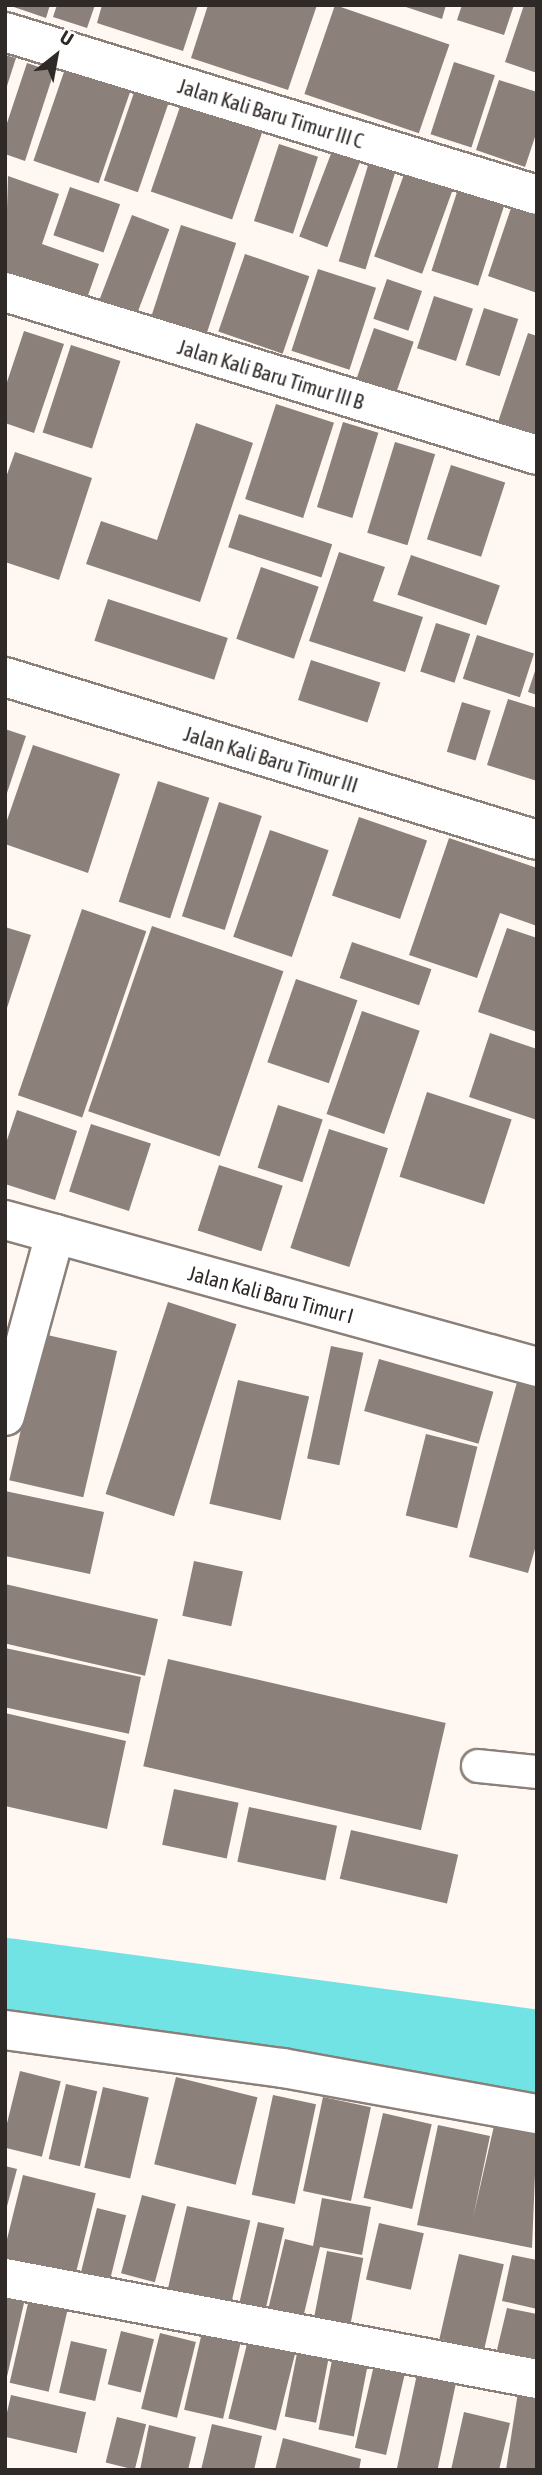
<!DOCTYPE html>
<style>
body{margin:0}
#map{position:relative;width:542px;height:2475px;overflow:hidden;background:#fef7f2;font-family:"Asap Condensed",sans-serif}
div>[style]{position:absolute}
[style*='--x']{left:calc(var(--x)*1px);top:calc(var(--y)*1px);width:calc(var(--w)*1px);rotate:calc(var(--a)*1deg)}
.river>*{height:105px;margin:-52.5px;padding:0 52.5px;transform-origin:52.5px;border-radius:52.5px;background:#71e3e5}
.building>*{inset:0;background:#8c817a;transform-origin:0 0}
.roads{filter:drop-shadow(2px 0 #8b8079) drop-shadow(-2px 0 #8b8079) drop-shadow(0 2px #8b8079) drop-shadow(0 -2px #8b8079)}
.service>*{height:32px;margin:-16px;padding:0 16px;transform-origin:16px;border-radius:16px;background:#fff}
.minor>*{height:38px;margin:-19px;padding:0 19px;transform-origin:19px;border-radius:19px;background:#fff}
span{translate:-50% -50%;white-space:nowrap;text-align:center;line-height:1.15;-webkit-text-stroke:5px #fff;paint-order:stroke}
.street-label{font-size:21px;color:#2f2a28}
.frame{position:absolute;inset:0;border:7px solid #2f2a28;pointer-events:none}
.north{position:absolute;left:21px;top:21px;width:70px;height:70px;-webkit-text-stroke:5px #fff;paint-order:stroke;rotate:31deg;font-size:19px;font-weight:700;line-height:28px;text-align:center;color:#2f2a28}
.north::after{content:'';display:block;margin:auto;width:24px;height:32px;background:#2f2a28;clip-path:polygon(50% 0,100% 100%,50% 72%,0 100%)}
</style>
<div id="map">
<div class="river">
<i style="--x:5;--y:1990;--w:537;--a:7.71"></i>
</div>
<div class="building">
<i style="clip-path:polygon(8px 5px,50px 5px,46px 18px)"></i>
<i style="clip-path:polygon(57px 5px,95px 5px,87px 28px,53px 17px)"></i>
<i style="clip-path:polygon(102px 5px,198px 5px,183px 51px,97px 23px)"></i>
<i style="clip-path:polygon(208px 5px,317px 5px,288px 90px,191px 58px)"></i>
<i style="left:335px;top:5px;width:121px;height:94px;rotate:19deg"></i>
<i style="clip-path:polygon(400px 5px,446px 5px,442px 19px)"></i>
<i style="clip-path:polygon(462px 5px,514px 5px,504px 35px,457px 20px)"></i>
<i style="clip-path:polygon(524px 5px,537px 5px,537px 73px,505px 62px)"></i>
<i style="clip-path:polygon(5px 55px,16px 58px,6px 89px,5px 89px)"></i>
<i style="left:454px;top:62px;width:43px;height:76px;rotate:18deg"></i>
<i style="clip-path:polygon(27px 63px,54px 72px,25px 161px,5px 154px,5px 129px)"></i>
<i style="left:65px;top:69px;width:69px;height:97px;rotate:19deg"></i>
<i style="clip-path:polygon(499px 80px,537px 92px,537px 131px,525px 167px,476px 150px)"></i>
<i style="left:137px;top:84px;width:36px;height:102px;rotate:19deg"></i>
<i style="left:183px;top:98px;width:86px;height:99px;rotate:19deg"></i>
<i style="left:279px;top:144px;width:41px;height:81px;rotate:18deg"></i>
<i style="left:334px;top:146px;width:30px;height:97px;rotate:21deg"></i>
<i style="left:370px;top:159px;width:28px;height:107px;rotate:17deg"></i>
<i style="left:406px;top:169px;width:51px;height:93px;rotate:20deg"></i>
<i style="clip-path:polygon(8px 176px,59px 194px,42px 244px,99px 264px,86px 301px,5px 273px)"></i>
<i style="left:459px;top:186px;width:49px;height:89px;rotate:18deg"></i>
<i style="left:70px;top:187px;width:53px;height:51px;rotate:19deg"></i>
<i style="clip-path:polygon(511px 208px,537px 216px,537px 293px,488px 276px)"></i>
<i style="left:132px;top:215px;width:40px;height:97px;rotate:21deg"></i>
<i style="left:181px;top:225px;width:58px;height:99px;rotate:18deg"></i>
<i style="left:245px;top:254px;width:68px;height:82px;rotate:19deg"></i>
<i style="left:318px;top:269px;width:61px;height:86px;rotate:18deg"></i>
<i style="left:387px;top:279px;width:37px;height:42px;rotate:19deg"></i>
<i style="left:434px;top:296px;width:41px;height:55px;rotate:18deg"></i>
<i style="left:484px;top:308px;width:36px;height:60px;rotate:18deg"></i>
<i style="left:374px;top:328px;width:42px;height:55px;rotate:19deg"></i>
<i style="clip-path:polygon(24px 331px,64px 344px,34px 433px,5px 423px,5px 388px)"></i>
<i style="clip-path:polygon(528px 333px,537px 336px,537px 435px,498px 422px)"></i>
<i style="left:71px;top:345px;width:52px;height:92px;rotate:18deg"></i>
<i style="left:276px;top:404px;width:61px;height:100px;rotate:18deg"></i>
<i style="left:343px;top:422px;width:37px;height:89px;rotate:17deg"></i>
<i style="clip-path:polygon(196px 423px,253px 443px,200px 602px,86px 564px,101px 521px,157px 540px)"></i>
<i style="left:395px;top:442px;width:42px;height:95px;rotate:17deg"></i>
<i style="clip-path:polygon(15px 452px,92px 478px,59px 580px,5px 562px,5px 480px)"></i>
<i style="left:451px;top:465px;width:57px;height:78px;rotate:18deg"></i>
<i style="left:239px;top:514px;width:98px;height:35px;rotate:18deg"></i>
<i style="clip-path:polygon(339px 552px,385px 567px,373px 601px,423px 617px,405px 672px,309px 641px)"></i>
<i style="left:411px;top:555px;width:94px;height:42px;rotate:19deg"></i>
<i style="left:261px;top:567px;width:61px;height:76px;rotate:19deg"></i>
<i style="left:108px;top:599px;width:126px;height:44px;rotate:18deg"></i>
<i style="left:436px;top:623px;width:36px;height:51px;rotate:18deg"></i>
<i style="left:477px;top:635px;width:60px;height:46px;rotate:18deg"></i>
<i style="left:311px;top:660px;width:73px;height:42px;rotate:18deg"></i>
<i style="clip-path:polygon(537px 665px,537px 695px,528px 692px)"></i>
<i style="clip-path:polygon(508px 699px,537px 708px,537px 781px,487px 765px)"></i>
<i style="left:462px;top:702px;width:30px;height:52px;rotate:17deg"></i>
<i style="clip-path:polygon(5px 729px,26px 736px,6px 796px,5px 796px)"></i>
<i style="clip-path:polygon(33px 745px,120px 774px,88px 873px,5px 844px,5px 826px)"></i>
<i style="left:158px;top:781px;width:54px;height:127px;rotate:18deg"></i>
<i style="left:219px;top:802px;width:45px;height:120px;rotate:18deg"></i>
<i style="left:359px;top:817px;width:72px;height:83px;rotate:19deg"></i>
<i style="left:270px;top:830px;width:62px;height:113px;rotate:19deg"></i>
<i style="clip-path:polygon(449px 838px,537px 868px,537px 926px,500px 913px,477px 978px,409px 955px)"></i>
<i style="left:82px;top:909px;width:68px;height:197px;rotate:19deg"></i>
<i style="left:152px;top:926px;width:139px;height:196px;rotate:19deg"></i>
<i style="clip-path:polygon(5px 927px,31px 935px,6px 1011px,5px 1011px)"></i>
<i style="clip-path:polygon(507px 928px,537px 938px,537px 1032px,478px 1012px)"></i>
<i style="left:352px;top:942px;width:84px;height:38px;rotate:19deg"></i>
<i style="left:296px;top:979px;width:65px;height:88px;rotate:19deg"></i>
<i style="left:362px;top:1011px;width:61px;height:109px;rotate:19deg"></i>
<i style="clip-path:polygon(490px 1033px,537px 1049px,537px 1120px,469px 1097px)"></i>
<i style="left:427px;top:1092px;width:89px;height:89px;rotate:18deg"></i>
<i style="left:278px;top:1105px;width:47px;height:66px;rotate:18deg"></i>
<i style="clip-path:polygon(17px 1110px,77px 1131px,55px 1200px,5px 1184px,5px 1146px)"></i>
<i style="left:91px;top:1124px;width:63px;height:71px;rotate:18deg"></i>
<i style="left:329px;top:1129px;width:62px;height:125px;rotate:18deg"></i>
<i style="left:219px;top:1165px;width:67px;height:69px;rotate:18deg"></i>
<i style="left:168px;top:1302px;width:72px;height:202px;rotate:18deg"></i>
<i style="left:43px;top:1334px;width:76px;height:150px;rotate:13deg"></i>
<i style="left:331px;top:1346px;width:33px;height:115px;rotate:12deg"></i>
<i style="left:379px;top:1359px;width:119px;height:54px;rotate:16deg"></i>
<i style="left:238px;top:1380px;width:73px;height:127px;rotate:13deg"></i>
<i style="clip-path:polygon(517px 1382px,537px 1387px,537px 1542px,528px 1573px,469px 1557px)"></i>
<i style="left:426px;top:1434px;width:53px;height:84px;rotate:14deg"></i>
<i style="clip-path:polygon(5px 1491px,104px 1512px,90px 1574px,5px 1556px)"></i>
<i style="left:194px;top:1561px;width:50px;height:56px;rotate:12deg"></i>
<i style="left:5px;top:1584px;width:157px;height:58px;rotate:13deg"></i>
<i style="left:5px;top:1648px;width:139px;height:58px;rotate:12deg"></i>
<i style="left:168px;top:1659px;width:285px;height:110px;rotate:13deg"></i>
<i style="clip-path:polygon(5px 1713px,126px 1741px,107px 1829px,5px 1806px)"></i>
<i style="left:174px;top:1789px;width:66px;height:57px;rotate:12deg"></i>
<i style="left:249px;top:1807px;width:90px;height:56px;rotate:12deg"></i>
<i style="left:351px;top:1830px;width:110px;height:50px;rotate:13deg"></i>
<i style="left:20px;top:2071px;width:42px;height:78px;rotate:14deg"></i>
<i style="left:176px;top:2077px;width:84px;height:90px;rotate:14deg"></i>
<i style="left:66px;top:2084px;width:32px;height:77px;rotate:13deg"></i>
<i style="left:103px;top:2087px;width:47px;height:83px;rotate:13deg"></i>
<i style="left:273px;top:2095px;width:44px;height:102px;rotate:12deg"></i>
<i style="left:323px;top:2097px;width:49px;height:96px;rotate:12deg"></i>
<i style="left:383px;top:2113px;width:50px;height:87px;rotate:13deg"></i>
<i style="clip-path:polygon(496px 2117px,537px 2126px,532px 2248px,417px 2225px,438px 2125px,490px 2136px,473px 2218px)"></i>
<i style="clip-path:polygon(5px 2166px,17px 2169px,6px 2210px,5px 2210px)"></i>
<i style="left:23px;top:2175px;width:75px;height:84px;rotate:14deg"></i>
<i style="left:142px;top:2195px;width:35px;height:81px;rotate:15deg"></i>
<i style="clip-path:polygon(322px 2198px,371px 2207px,362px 2255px,320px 2247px,302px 2322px,267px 2314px,285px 2239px,313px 2246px)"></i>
<i style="left:187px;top:2206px;width:65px;height:87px;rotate:13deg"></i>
<i style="left:97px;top:2208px;width:30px;height:67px;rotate:14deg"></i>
<i style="left:258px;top:2222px;width:27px;height:90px;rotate:13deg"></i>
<i style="left:379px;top:2223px;width:46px;height:58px;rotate:13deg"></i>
<i style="left:327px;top:2251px;width:37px;height:68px;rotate:11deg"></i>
<i style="left:459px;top:2254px;width:46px;height:87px;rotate:13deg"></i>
<i style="clip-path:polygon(512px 2255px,537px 2260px,537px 2309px,502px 2301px)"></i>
<i style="clip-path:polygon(5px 2298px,24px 2303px,6px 2381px,5px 2380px)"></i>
<i style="left:29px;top:2299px;width:40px;height:86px;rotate:13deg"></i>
<i style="clip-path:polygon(507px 2308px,537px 2314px,537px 2359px,497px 2350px)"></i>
<i style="left:203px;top:2328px;width:40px;height:84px;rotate:13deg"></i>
<i style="left:121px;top:2331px;width:34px;height:55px;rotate:14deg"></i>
<i style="left:160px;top:2333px;width:37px;height:78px;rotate:14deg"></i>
<i style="left:248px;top:2340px;width:49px;height:81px;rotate:14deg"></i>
<i style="left:71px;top:2341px;width:37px;height:53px;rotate:13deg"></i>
<i style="left:299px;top:2343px;width:32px;height:75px;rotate:11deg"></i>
<i style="left:333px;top:2355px;width:36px;height:76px;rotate:11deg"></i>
<i style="left:374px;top:2365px;width:32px;height:85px;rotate:13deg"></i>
<i style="left:417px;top:2374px;width:40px;height:98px;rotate:12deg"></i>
<i style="clip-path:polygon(518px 2392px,537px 2395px,537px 2470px,506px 2470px)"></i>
<i style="left:11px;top:2395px;width:77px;height:42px;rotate:13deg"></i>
<i style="clip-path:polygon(464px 2412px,510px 2423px,499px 2470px,451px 2470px)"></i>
<i style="left:117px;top:2417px;width:30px;height:47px;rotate:14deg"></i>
<i style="clip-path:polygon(212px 2424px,262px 2436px,254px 2470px,201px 2470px)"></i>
<i style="clip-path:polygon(149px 2425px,196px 2437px,188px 2470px,140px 2470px)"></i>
<i style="clip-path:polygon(283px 2438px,361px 2459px,359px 2470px,275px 2470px)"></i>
</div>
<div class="roads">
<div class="service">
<i style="--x:478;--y:1766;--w:59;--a:5.8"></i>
</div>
<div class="minor">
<i style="--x:5;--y:32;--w:556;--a:17.03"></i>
<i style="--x:5;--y:292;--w:556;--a:17.03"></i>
<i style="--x:5;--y:677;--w:556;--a:17.03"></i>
<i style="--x:5;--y:1220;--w:552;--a:15.45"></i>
<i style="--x:5;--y:1416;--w:189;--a:-74.6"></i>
<i style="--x:5;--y:2030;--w:281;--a:7.8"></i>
<i style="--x:283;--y:2068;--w:258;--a:10.3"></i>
<i style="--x:5;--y:2278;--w:542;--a:10.75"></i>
</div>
</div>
<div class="street-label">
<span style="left:271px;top:113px;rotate:17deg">Jalan Kali Baru Timur III C</span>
<span style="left:271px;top:374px;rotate:17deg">Jalan Kali Baru Timur III B</span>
<span style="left:271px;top:759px;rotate:17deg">Jalan Kali Baru Timur III</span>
<span style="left:271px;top:1294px;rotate:15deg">Jalan Kali Baru Timur I</span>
</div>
<div class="frame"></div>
<div class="north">U</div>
</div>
